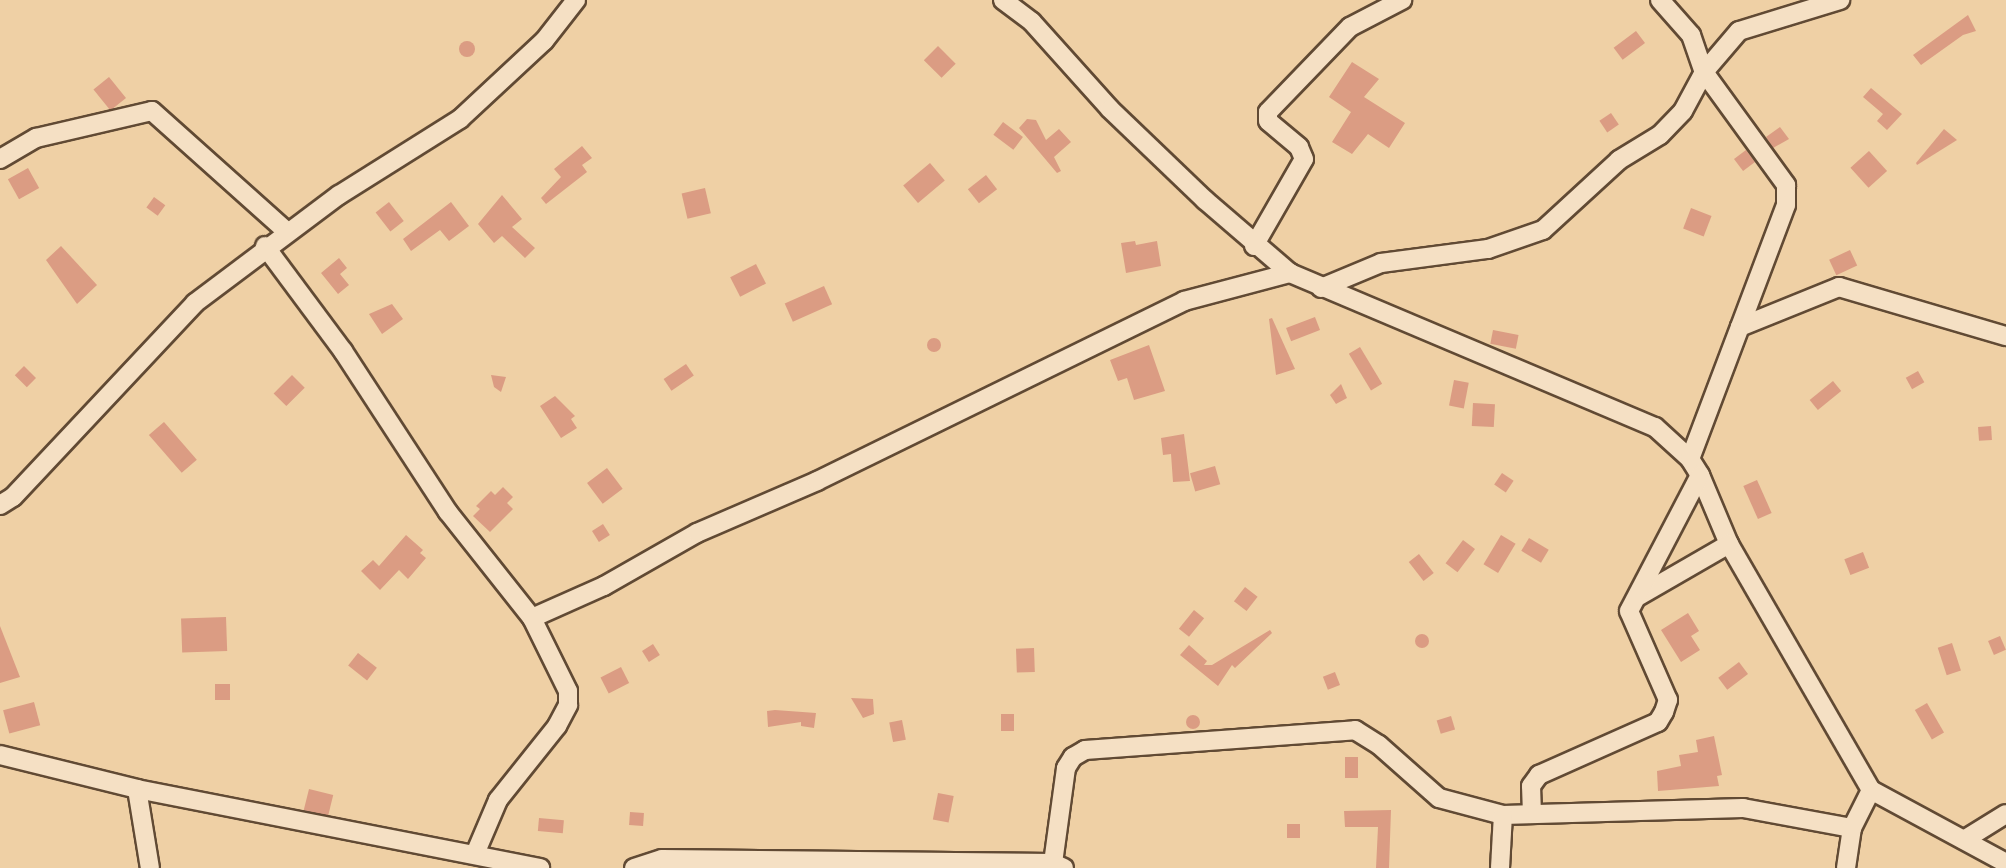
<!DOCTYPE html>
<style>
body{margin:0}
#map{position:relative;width:2006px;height:868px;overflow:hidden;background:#efd0a5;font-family:"EB Garamond",serif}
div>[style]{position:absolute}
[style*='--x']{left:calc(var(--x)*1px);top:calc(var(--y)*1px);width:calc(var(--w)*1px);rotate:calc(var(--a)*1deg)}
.building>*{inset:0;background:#db9c83;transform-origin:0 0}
.round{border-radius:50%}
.roads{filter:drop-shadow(2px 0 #614a34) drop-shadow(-2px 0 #614a34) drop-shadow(0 2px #614a34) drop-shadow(0 -2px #614a34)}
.minor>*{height:18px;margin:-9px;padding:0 9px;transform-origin:9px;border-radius:9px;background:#f5e0c4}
span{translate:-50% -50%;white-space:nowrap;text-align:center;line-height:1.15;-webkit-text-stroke:5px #f5e0c4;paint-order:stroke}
</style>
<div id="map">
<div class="building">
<i style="clip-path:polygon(1968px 15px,1976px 31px,1963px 35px,1921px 65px,1913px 55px)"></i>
<i style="left:1636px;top:31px;width:15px;height:28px;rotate:53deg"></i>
<i class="round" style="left:459px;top:41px;width:16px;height:16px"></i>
<i style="left:938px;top:46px;width:25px;height:20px;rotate:45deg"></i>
<i style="clip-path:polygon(1352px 62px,1379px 79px,1364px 97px,1405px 123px,1389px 148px,1368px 134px,1352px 154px,1332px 142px,1351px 112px,1329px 97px)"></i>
<i style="left:109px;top:77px;width:27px;height:20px;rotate:51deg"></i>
<i style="clip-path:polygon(1871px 88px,1902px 114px,1887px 130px,1877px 121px,1883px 114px,1863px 97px)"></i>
<i style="left:1611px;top:113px;width:14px;height:14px;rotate:56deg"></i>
<i style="clip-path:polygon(1027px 119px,1036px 120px,1046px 140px,1059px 129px,1071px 142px,1054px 157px,1061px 171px,1057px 173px,1019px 128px)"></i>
<i style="left:1003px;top:122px;width:25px;height:16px;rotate:37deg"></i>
<i style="clip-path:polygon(1780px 127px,1789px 139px,1773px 148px,1766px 137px)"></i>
<i style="clip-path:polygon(1944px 129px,1957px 140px,1917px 165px,1916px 163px)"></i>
<i style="clip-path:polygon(582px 146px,592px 158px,582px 165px,587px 172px,546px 204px,541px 198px,561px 177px,554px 169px)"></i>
<i style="left:1746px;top:150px;width:15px;height:15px;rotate:53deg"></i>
<i style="left:1869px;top:151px;width:27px;height:25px;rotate:48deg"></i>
<i style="left:930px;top:163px;width:23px;height:35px;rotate:50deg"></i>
<i style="left:28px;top:168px;width:23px;height:23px;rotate:61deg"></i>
<i style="left:986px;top:175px;width:18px;height:23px;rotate:52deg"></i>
<i style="left:705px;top:188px;width:26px;height:24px;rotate:77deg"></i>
<i style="clip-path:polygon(502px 195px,522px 219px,512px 227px,535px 248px,525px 258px,502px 236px,494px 243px,478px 224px)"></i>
<i style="left:154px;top:197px;width:14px;height:13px;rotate:36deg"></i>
<i style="left:389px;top:202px;width:24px;height:17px;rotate:52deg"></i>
<i style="clip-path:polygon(451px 202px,469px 226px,449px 241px,440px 230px,411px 251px,403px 239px)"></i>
<i style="left:1691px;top:208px;width:22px;height:22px;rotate:21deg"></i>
<i style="clip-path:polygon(1135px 241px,1136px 245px,1157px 241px,1161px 266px,1126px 273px,1121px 243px)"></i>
<i style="clip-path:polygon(61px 246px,97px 285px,77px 304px,46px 260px)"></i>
<i style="left:1850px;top:250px;width:17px;height:23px;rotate:65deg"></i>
<i style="clip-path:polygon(339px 258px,347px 268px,340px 274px,349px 285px,338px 294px,321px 273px)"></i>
<i style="left:756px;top:264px;width:22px;height:29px;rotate:63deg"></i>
<i style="left:824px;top:286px;width:20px;height:43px;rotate:66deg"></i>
<i style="clip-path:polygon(392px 304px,403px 319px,382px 334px,369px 314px)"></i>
<i style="left:1315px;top:317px;width:14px;height:31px;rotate:69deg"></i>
<i style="clip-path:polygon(1272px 318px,1295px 369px,1276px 375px,1269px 319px)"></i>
<i style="left:1493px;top:330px;width:26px;height:14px;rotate:11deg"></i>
<i class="round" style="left:927px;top:338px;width:14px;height:14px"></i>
<i style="clip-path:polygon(1149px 345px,1165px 391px,1134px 400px,1127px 378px,1118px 381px,1110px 360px)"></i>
<i style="left:1360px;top:347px;width:43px;height:13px;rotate:59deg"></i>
<i style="left:686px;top:364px;width:14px;height:27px;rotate:56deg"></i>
<i style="left:24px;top:366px;width:17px;height:13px;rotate:45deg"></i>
<i style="left:1918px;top:371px;width:13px;height:14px;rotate:61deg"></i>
<i style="left:292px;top:375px;width:18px;height:26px;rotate:45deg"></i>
<i style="clip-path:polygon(491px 375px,506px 377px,501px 392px,494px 387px)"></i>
<i style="left:1454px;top:380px;width:15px;height:26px;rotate:11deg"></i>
<i style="left:1833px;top:381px;width:13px;height:30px;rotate:51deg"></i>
<i style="clip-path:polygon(1341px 384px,1347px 398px,1336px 404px,1330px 395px)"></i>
<i style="clip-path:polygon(555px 396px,575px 416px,571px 419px,577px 428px,561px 438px,540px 406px)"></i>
<i style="left:1473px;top:403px;width:22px;height:23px;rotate:3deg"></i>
<i style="left:164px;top:422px;width:50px;height:20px;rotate:49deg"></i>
<i style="left:1991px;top:426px;width:14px;height:13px;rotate:86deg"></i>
<i style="clip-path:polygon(1184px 434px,1190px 481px,1173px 482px,1171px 454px,1163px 455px,1161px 438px)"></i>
<i style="left:1215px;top:466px;width:19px;height:26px;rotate:74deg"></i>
<i style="left:607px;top:468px;width:26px;height:25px;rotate:53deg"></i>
<i style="left:1502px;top:473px;width:14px;height:14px;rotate:34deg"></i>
<i style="left:1757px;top:480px;width:36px;height:15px;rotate:66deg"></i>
<i style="clip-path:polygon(503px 487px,513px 497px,507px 503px,513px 509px,490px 532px,473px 516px,480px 509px,476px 506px,491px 491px,495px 495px)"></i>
<i style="left:603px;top:524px;width:13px;height:13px;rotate:58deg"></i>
<i style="clip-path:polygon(406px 535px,423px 550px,420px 553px,426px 558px,408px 579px,399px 570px,380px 590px,361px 571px,373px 560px,379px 566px)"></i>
<i style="left:1501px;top:535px;width:17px;height:34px;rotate:31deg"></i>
<i style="left:1529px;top:538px;width:23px;height:15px;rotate:31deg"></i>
<i style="left:1463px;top:540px;width:15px;height:29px;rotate:37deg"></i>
<i style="left:1863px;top:552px;width:17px;height:20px;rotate:69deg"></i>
<i style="left:1419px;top:554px;width:24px;height:13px;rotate:52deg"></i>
<i style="left:1245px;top:587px;width:16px;height:18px;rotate:38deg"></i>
<i style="left:1194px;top:610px;width:13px;height:24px;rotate:39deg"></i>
<i style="clip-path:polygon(1688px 613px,1699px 631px,1691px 636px,1700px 650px,1681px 662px,1661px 630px)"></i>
<i style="left:226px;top:617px;width:34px;height:45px;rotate:88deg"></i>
<i style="clip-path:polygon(0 626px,20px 677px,0 683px)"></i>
<i style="clip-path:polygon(1270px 630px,1272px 633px,1235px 668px,1232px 665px,1218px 686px,1180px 655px,1189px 645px,1207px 661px,1204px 665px,1212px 665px)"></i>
<i class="round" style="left:1415px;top:634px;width:14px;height:14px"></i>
<i style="left:2000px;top:636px;width:15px;height:13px;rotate:67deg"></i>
<i style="left:1952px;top:643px;width:29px;height:15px;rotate:72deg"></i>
<i style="left:653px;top:644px;width:13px;height:13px;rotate:58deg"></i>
<i style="left:1034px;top:648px;width:24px;height:18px;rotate:88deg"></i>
<i style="left:358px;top:653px;width:24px;height:16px;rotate:38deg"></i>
<i style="left:1739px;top:662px;width:15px;height:26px;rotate:53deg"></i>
<i style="left:621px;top:667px;width:18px;height:23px;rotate:63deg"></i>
<i style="left:1335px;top:672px;width:14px;height:13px;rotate:69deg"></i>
<i style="left:215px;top:684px;width:15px;height:16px"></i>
<i style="clip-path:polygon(851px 698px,873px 699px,874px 714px,863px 718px)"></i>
<i style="left:34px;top:702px;width:24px;height:32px;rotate:75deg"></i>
<i style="left:1927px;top:703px;width:34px;height:14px;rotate:60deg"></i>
<i style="clip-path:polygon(775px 710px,816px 713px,814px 728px,801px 726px,801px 722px,768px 727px,767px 711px)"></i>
<i style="left:1001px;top:714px;width:13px;height:17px"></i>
<i class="round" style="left:1186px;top:715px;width:14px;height:14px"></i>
<i style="left:1451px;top:716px;width:14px;height:15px;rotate:73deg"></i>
<i style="left:902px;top:720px;width:20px;height:13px;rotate:79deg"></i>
<i style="clip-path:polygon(1714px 736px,1722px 775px,1717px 776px,1719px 786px,1658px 791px,1657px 771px,1681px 766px,1679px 755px,1698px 752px,1696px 740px)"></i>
<i style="left:1358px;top:757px;width:21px;height:13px;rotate:90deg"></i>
<i style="left:309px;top:789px;width:25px;height:22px;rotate:14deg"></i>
<i style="left:938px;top:793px;width:16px;height:27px;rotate:11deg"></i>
<i style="clip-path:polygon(1391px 810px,1389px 868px,1376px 868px,1378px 827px,1345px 827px,1344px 811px)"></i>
<i style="left:630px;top:812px;width:14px;height:13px;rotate:4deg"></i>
<i style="left:539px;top:818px;width:25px;height:13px;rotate:5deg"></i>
<i style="left:1287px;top:824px;width:13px;height:14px"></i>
</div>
<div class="roads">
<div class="minor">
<i style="--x:1003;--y:0;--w:36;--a:37"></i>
<i style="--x:1032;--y:22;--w:117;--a:48.1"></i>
<i style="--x:1110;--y:109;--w:132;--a:43.8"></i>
<i style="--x:1205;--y:200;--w:112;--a:40.7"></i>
<i style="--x:1290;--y:273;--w:396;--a:22.9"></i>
<i style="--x:1655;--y:427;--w:47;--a:42.4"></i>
<i style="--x:1690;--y:459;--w:19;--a:58"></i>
<i style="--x:1700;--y:475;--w:75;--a:67.2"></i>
<i style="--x:1729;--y:544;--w:284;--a:60"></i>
<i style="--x:1871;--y:790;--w:153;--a:28.4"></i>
<i style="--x:1660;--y:0;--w:47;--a:48.5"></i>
<i style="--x:1691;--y:35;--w:39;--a:71"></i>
<i style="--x:1704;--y:72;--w:140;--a:54"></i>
<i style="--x:1786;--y:185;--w:20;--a:90"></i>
<i style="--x:1786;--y:205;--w:130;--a:110.7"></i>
<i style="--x:0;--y:159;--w:42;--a:-30.3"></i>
<i style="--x:36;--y:138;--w:119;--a:-13.1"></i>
<i style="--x:152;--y:111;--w:180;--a:41.8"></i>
<i style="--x:265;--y:246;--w:131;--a:53.4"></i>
<i style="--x:343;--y:351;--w:192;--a:56.9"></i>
<i style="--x:448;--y:512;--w:135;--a:51.6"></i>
<i style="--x:532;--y:618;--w:79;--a:-24"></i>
<i style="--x:604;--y:586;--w:107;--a:-29.7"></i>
<i style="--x:697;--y:533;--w:131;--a:-23.4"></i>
<i style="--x:817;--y:481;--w:409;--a:-26.1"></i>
<i style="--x:1184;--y:301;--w:110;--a:-14.8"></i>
<i style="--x:1254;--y:246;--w:100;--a:-60.1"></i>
<i style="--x:1304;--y:159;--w:13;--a:-113"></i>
<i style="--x:1299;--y:147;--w:40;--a:-140"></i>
<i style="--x:1268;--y:121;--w:9;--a:-90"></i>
<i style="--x:1268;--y:112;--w:118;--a:-46"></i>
<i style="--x:1350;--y:27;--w:59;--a:-27.4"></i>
<i style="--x:1321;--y:288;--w:65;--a:-22.6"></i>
<i style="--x:1381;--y:263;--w:108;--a:-7.5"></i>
<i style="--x:1488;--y:249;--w:58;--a:-19.1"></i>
<i style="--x:1543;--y:230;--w:103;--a:-42.6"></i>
<i style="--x:1619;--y:160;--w:48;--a:-31.4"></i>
<i style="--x:1660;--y:135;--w:33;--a:-46"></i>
<i style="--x:1683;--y:111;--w:44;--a:-61.7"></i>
<i style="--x:1704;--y:72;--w:54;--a:-49.5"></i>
<i style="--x:1739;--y:31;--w:106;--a:-17.1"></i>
<i style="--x:1690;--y:459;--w:141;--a:-69.3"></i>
<i style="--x:1740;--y:327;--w:107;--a:-22"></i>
<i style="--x:1839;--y:287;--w:174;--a:16.4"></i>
<i style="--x:0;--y:505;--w:15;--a:-32"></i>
<i style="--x:13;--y:497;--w:266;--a:-46.8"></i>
<i style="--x:195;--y:303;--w:180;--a:-36.9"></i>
<i style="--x:339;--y:195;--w:143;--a:-32.1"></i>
<i style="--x:460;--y:119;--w:115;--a:-42.9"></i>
<i style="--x:544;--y:41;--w:52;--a:-52"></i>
<i style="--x:1639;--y:596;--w:104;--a:-30"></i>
<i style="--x:0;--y:755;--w:141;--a:13.9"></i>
<i style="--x:137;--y:789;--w:80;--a:80.7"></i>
<i style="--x:137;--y:789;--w:411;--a:11.1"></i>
<i style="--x:1532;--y:814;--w:28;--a:-92"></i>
<i style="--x:1531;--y:786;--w:14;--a:-54"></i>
<i style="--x:1539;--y:775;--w:130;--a:-24"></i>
<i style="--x:1658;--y:722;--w:12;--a:-59"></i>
<i style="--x:1664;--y:712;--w:13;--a:-72"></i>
<i style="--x:1668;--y:700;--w:97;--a:-113.7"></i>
<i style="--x:1629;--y:611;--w:153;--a:-62.4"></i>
<i style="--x:1964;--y:840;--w:49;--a:-31.8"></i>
<i style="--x:475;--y:854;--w:59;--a:-66.9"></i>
<i style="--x:498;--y:800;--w:95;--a:-51.4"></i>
<i style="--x:557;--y:726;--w:24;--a:-62"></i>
<i style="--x:568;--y:705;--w:14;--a:-90"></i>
<i style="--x:568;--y:691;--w:81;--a:-116.3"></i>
<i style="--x:1053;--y:863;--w:96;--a:-82.2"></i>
<i style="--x:1066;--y:768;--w:13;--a:-58"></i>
<i style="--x:1073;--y:757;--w:14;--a:-30"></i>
<i style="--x:1085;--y:750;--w:271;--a:-4.2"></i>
<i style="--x:1355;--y:730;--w:28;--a:32"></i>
<i style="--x:1379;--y:745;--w:80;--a:41.5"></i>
<i style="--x:1439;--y:798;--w:66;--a:14.9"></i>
<i style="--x:1503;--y:815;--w:240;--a:-1.7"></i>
<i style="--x:1743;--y:808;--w:111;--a:10.4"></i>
<i style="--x:634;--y:868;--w:29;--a:-18"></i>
<i style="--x:662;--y:859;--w:391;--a:0.6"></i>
<i style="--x:1053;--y:863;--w:12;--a:24"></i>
<i style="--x:1500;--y:868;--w:53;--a:-86.8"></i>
<i style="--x:1846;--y:868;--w:40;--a:-81.5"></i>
<i style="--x:1852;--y:828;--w:42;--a:-63.4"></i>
</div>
</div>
</div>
